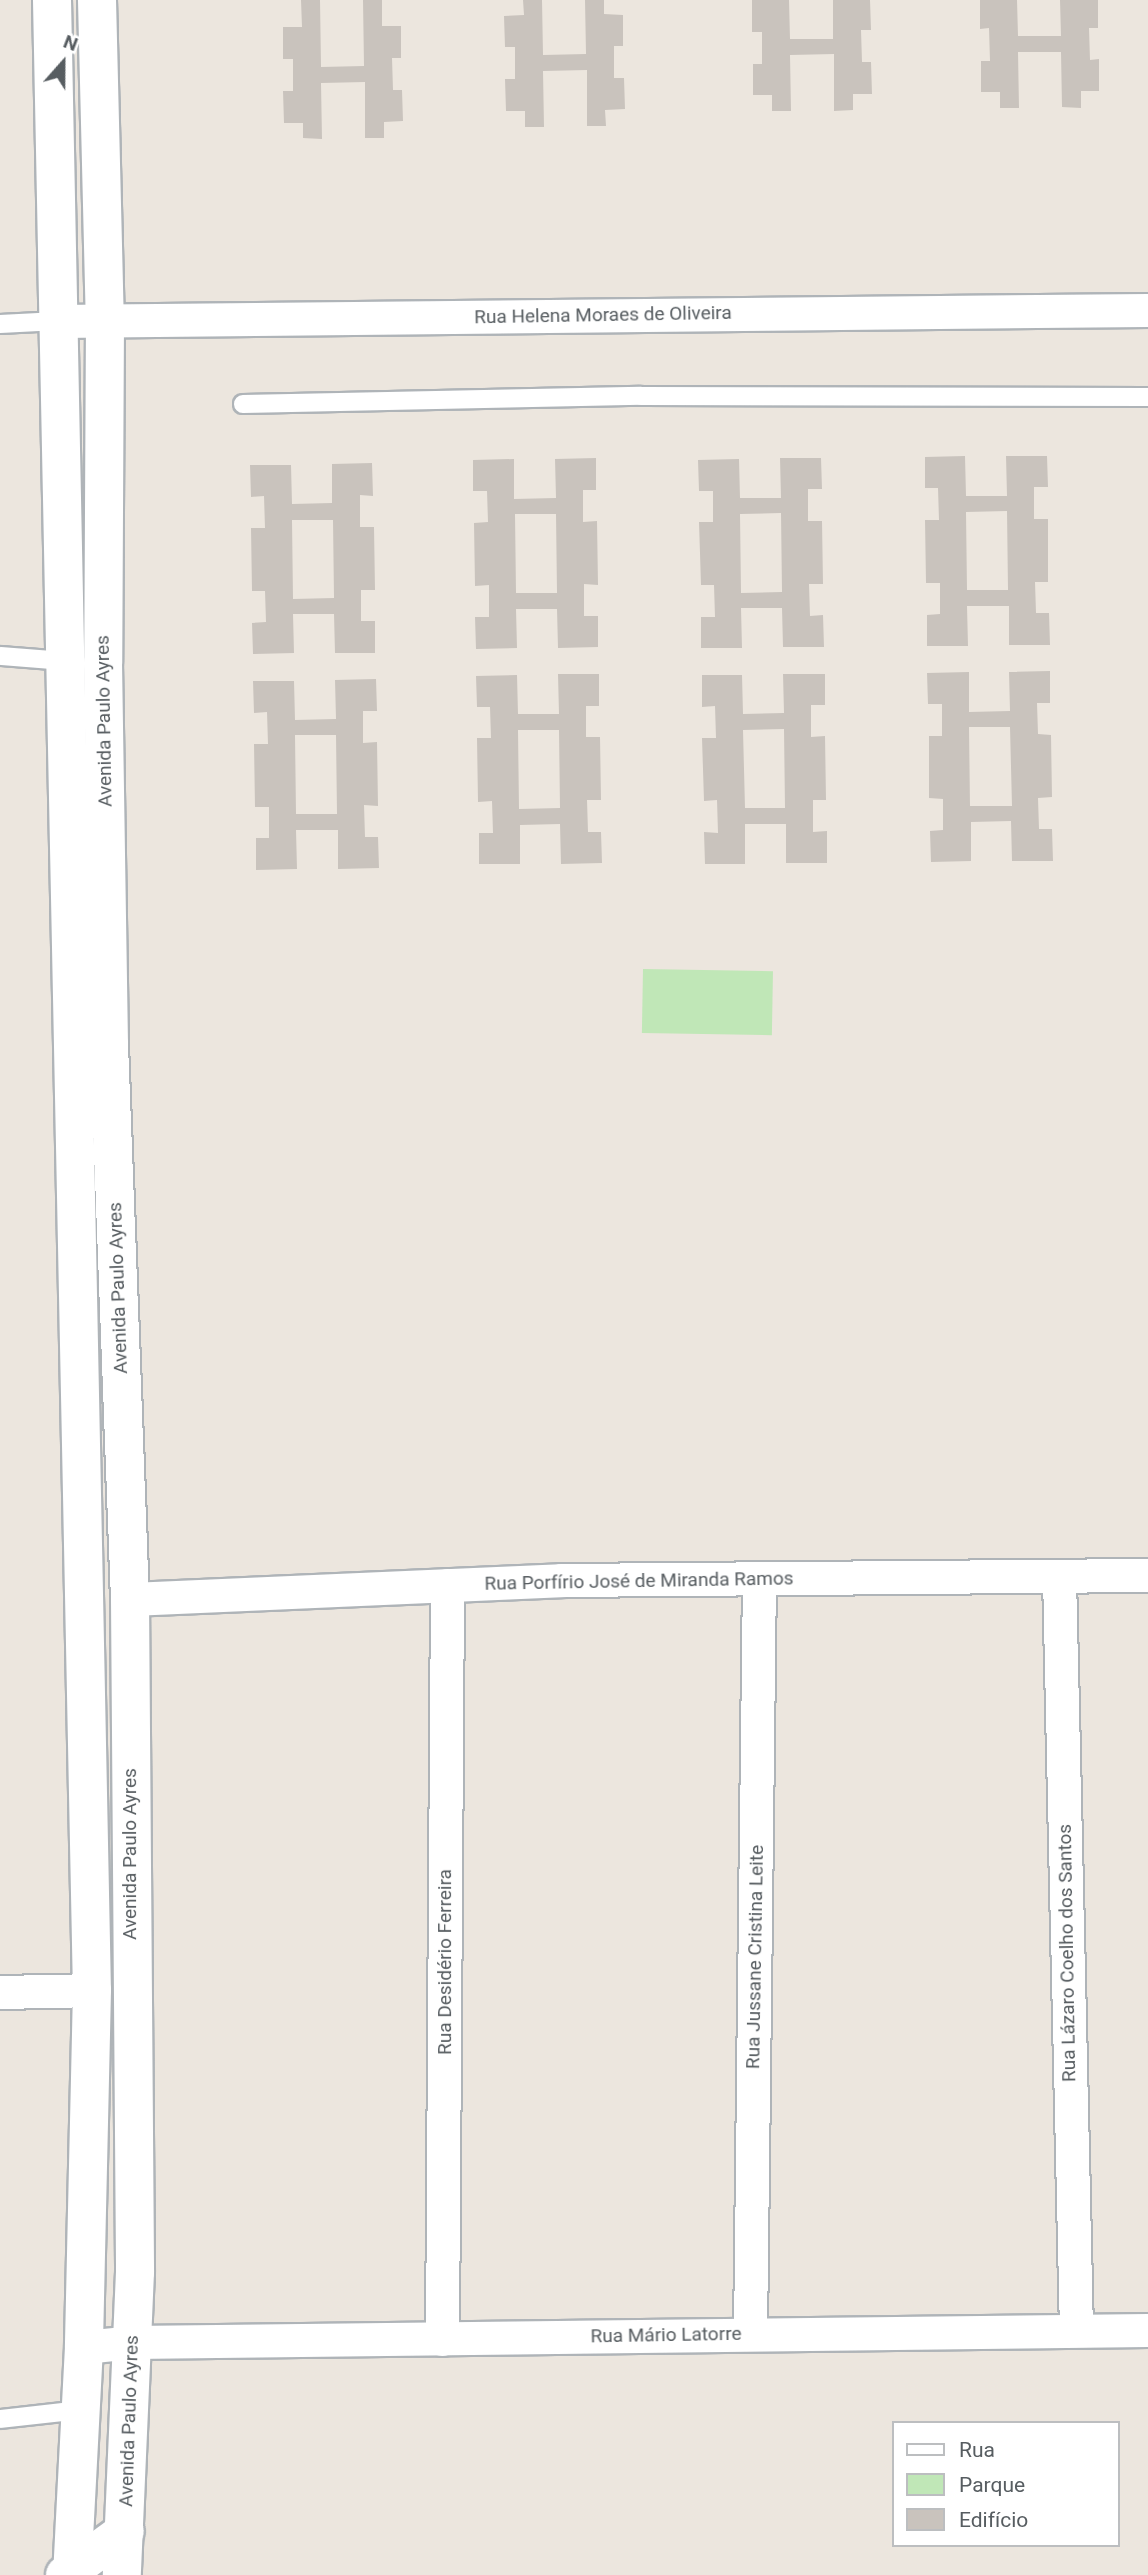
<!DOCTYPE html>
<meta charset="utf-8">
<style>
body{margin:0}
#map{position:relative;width:1148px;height:2575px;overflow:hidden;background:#ece6de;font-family:Roboto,sans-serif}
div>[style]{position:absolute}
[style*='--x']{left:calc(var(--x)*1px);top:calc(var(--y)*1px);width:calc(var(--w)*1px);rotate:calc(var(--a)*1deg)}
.green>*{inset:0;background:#c0e7b7;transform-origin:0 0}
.building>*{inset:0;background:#c9c3bd}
.roads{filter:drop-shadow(2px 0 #afb4b8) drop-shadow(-2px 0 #afb4b8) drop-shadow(0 2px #afb4b8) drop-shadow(0 -2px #afb4b8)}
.service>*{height:18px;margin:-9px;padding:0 9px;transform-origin:9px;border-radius:9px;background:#fff}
.minor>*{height:33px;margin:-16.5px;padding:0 16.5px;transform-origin:16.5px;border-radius:16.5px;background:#fff}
.tertiary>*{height:38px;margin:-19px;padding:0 19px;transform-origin:19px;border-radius:19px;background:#fff}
.secondary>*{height:38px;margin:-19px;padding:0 19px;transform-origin:19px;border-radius:19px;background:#fff}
span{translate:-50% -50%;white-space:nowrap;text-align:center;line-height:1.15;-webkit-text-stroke:5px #fff;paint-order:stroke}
.street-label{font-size:19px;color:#575d61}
.legend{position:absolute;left:892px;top:2421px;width:228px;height:126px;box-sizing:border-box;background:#fff;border:2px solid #bcbec0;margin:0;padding:9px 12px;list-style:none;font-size:21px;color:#575d61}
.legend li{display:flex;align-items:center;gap:14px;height:35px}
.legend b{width:35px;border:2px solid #bcbec0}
.north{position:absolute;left:28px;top:28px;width:70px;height:70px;-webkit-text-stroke:5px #fff;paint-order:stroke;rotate:21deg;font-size:19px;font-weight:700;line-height:28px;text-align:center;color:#575d61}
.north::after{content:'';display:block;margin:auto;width:24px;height:32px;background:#575d61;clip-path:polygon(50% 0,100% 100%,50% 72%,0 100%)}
</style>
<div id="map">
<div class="green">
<i style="left:643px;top:969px;width:130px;height:64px;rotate:1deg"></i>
</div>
<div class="building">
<i style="clip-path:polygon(301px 0,320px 0,321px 67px,364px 66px,363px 0,382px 0,382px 26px,401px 26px,401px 58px,392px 58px,393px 90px,402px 90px,403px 121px,384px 122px,384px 138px,365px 138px,365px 82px,321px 83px,322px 139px,303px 138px,303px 123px,284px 123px,283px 91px,293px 91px,293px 59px,283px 59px,283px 27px,302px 27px)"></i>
<i style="clip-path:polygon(523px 0,542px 0,543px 55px,586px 54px,585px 0,604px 0,604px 14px,623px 15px,623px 46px,614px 46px,614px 78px,624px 78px,625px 109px,605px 110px,606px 126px,587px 126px,587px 70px,543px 71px,544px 127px,525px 127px,525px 111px,506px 111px,505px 79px,515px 79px,515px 47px,505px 47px,504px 16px,524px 15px)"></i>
<i style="clip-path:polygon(752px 0,789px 0,790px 39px,833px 39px,833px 0,870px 0,871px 30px,861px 30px,862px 62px,871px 62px,872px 94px,853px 94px,853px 110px,834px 111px,834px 54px,790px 55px,791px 111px,772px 111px,772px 95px,753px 95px,753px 64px,762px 64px,762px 32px,752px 32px)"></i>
<i style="clip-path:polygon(980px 0,1017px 0,1018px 36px,1061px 36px,1060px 0,1098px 0,1098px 28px,1089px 28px,1090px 60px,1099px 59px,1099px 91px,1081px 91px,1081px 108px,1062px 107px,1061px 52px,1018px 52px,1019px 108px,1000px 108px,1000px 92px,981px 92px,981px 61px,990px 61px,989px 28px,980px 29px)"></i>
<i style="clip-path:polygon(evenodd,965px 456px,966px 496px,1007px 496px,1006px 456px,1047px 456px,1048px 487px,1034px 487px,1034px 519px,1048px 519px,1048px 582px,1035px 582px,1036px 613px,1049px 613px,1050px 645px,1009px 645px,1009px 606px,967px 606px,968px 646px,927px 646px,927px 615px,940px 614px,940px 583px,926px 583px,925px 520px,939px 520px,938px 488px,925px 488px,925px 457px,965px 456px,1007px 511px,1008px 590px,967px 590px,966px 512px,1007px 511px)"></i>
<i style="clip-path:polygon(evenodd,596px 458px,596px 490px,583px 490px,583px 522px,597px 521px,598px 585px,584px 584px,584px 616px,598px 616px,598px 647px,558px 648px,557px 609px,516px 609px,517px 648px,476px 649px,475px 617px,489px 617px,489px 585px,475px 586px,474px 523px,488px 522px,487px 491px,473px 491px,473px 460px,514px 459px,514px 499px,556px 498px,555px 459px,596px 458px,515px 514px,556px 514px,557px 593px,516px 593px,515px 514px)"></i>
<i style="clip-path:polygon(evenodd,780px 458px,821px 458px,822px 489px,808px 489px,808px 521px,822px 521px,823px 584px,809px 584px,810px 616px,823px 615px,824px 647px,783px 647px,782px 608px,741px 608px,742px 648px,701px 648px,701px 617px,715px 617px,714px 585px,701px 585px,699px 522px,713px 522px,713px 491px,699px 491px,698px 460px,739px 459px,740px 498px,781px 498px,780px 458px,781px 513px,782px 592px,741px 593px,740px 514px,781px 513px)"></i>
<i style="clip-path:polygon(evenodd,372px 463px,373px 496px,360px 495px,360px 527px,374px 527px,375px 590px,361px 590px,361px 621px,375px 621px,375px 653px,335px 653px,334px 614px,293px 614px,294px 653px,253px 654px,252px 623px,266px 622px,265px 591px,252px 591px,251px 528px,265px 528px,264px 496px,251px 497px,250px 465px,291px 465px,292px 504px,332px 503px,332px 464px,372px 463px,292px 520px,333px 520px,334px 598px,293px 599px,292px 520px)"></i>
<i style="clip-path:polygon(evenodd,1050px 671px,1050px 703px,1037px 703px,1038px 734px,1051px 735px,1052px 797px,1038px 798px,1039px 829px,1052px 829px,1053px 861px,1012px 861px,1011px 821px,971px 822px,971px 861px,931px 862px,930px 831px,943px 830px,943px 799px,929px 798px,929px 736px,942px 736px,942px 704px,928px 704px,927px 673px,969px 672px,969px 712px,1010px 711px,1009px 672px,1050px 671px,969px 727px,1010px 727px,1012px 806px,970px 806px,969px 727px)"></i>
<i style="clip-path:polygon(evenodd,558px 674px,599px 674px,599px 706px,586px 706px,586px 737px,600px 737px,601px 800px,587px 800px,588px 832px,601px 832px,602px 863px,561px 864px,560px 824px,520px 825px,520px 864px,479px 864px,479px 833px,493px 833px,492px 801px,478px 802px,477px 738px,491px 738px,490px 707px,477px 707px,476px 676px,517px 675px,518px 714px,559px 714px,558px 674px,518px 730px,559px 730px,560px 808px,519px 809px,518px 730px)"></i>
<i style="clip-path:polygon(evenodd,783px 674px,825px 674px,825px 705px,811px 705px,811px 737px,825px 736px,826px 800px,813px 800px,813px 832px,827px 831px,827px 863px,786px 863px,786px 824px,745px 824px,745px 864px,705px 864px,704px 832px,718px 833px,717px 800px,704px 801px,702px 738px,716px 738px,715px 706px,702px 707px,702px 675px,742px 675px,743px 714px,784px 713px,783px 674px,784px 729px,785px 808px,745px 808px,743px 730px,784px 729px)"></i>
<i style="clip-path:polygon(evenodd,376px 679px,377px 711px,363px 711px,363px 743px,377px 742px,378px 806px,364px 805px,365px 837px,378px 837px,379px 868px,338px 869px,338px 830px,296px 830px,297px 869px,256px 870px,256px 838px,269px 838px,269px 807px,255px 807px,254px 744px,268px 744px,267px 712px,254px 713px,253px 681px,294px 681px,295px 720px,336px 719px,335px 680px,376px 679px,295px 735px,336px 735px,337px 814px,296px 814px,295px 735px)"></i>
</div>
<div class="roads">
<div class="service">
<i style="--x:0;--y:324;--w:58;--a:-3"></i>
<i style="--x:243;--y:404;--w:398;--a:-1.2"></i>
<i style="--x:641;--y:396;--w:507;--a:0.11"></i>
<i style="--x:0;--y:656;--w:65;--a:4.4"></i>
<i style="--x:0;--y:2419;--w:81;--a:-6.4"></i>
</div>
<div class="minor">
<i style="--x:58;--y:321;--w:1090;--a:-0.58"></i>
<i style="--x:1059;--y:1576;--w:754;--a:88.71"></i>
<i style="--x:130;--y:1599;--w:431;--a:-2.5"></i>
<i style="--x:561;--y:1580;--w:587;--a:-0.49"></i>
<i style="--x:0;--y:1992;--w:92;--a:-1.2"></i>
<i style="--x:750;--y:2334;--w:755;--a:-89.32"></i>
<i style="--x:442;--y:2339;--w:754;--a:-89.62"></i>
<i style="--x:84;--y:2347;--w:48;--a:-5.9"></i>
<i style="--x:132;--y:2342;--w:1016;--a:-0.68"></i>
</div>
<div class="tertiary">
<i style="--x:65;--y:2575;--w:74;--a:-36.3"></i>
</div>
<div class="secondary">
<i style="--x:52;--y:0;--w:1990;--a:88.85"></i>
<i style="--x:92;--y:1990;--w:357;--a:91.3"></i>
<i style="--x:84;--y:2347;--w:228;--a:93"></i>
<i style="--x:97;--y:0;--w:320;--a:88.6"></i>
<i style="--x:105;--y:320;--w:343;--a:90.3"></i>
<i style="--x:103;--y:663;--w:382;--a:89.1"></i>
<i style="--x:109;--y:1045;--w:554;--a:87.83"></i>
<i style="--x:130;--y:1599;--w:673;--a:89.57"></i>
<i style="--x:135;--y:2272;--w:303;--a:92.5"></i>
</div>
</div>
<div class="street-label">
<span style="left:603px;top:315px;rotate:-1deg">Rua Helena Moraes de Oliveira</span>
<span style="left:104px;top:721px;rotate:-91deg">Avenida Paulo Ayres</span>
<span style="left:118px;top:1288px;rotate:-92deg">Avenida Paulo Ayres</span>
<span style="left:639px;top:1581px;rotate:-1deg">Rua Porfírio José de Miranda Ramos</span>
<span style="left:130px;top:1854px;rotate:-90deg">Avenida Paulo Ayres</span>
<span style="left:1067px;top:1953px;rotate:-91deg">Rua Lázaro Coelho dos Santos</span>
<span style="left:755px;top:1957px;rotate:-89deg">Rua Jussane Cristina Leite</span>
<span style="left:445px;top:1962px;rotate:-90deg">Rua Desidério Ferreira</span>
<span style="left:666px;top:2335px;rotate:-1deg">Rua Mário Latorre</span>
<span style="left:129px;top:2421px;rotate:-88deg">Avenida Paulo Ayres</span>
</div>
<ul class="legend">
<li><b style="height:9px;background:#fff"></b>Rua</li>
<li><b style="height:19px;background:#c0e7b7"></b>Parque</li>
<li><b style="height:19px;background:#c9c3bd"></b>Edifício</li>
</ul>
<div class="north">N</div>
</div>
